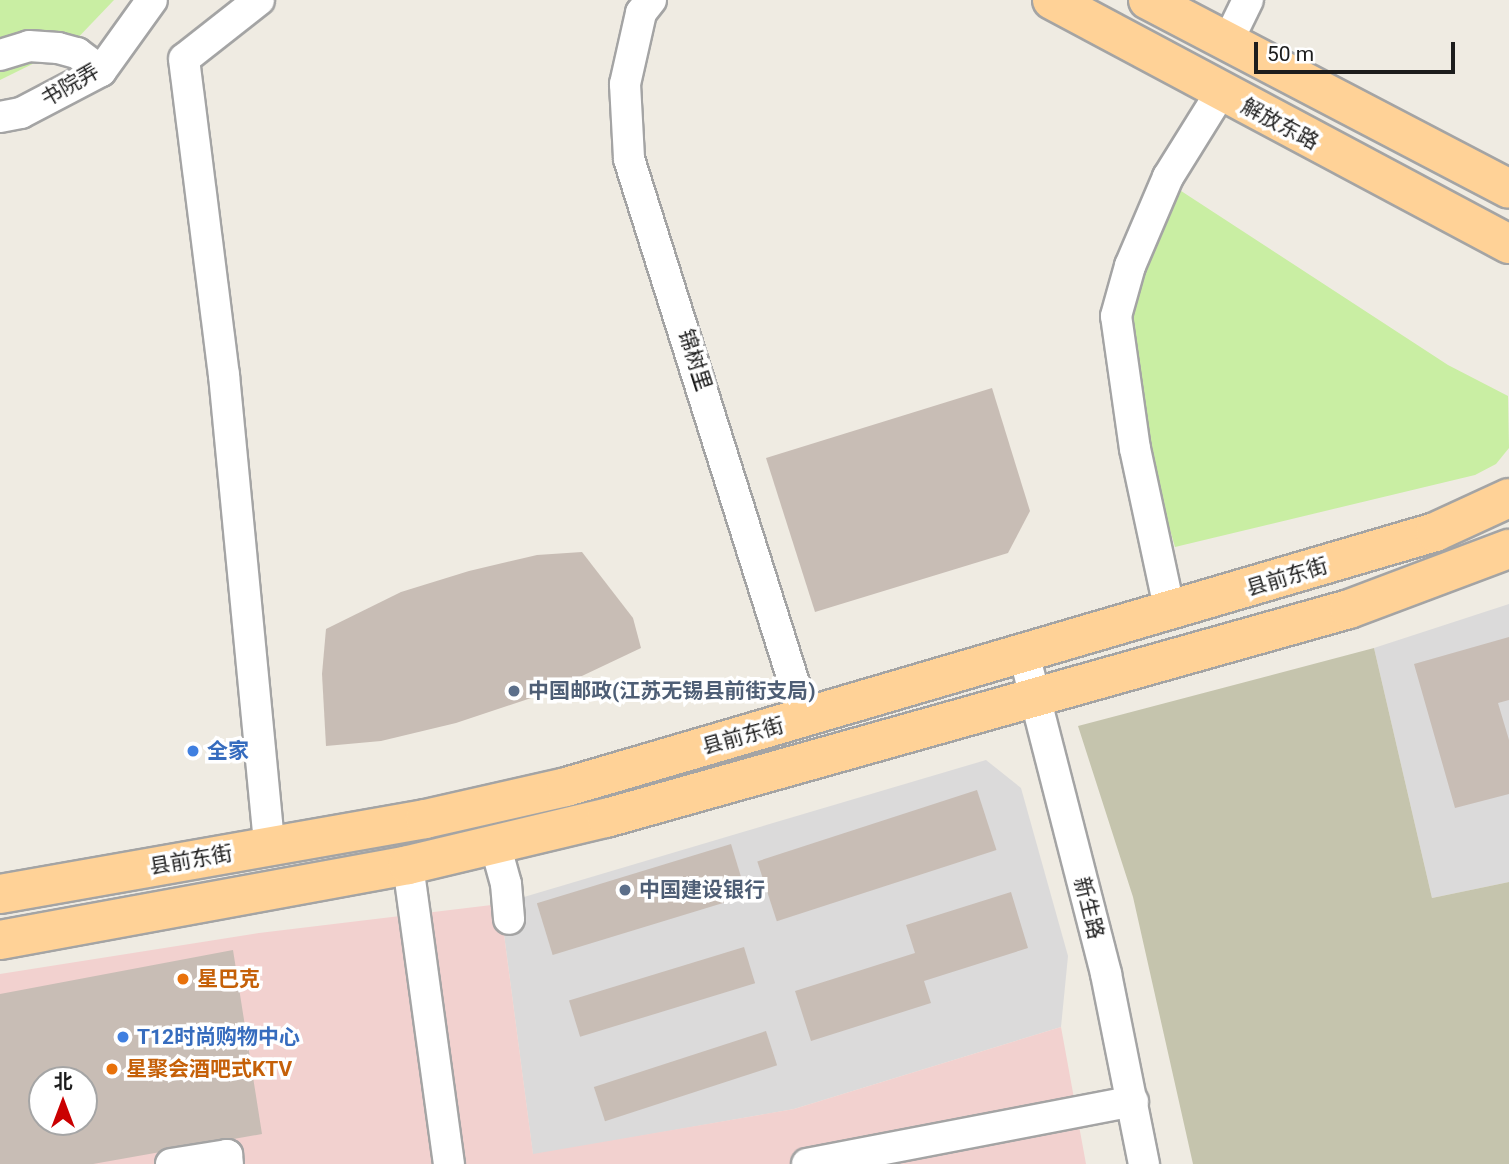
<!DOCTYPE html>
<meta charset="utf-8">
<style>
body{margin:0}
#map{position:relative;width:1509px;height:1164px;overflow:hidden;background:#efebe2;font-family:Roboto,"Noto Sans SC",sans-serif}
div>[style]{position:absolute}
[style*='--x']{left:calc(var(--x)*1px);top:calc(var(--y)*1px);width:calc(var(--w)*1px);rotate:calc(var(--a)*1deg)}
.residential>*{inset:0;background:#dbdada}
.commercial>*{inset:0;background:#f2d1cf}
.construction>*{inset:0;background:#c5c4ad}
.grass>*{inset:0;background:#c9eea3}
.building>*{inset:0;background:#c8bdb5;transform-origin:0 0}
.roads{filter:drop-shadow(2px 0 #a4a4a4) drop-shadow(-2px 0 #a4a4a4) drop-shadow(0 2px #a4a4a4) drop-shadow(0 -2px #a4a4a4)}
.minor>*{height:30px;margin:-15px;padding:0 15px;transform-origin:15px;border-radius:15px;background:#fff}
.major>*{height:38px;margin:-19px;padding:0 19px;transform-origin:19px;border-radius:19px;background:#ffd297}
.dots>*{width:19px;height:19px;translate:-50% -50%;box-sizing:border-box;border:4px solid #fff;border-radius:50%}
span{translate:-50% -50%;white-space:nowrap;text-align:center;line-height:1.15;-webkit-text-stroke:7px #fff;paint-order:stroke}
.street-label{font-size:21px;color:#1d1d1d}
.service-label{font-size:21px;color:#4e5e75;font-weight:700}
.left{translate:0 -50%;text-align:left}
.shop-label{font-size:21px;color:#366cbe;font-weight:700}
.food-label{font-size:21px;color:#c56008;font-weight:700}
.north{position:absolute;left:28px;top:1066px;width:70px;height:70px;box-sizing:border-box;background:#fff;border:2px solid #a5a5a5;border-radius:50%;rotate:0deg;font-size:19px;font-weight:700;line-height:28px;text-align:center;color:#1d1d1d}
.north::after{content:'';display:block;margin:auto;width:24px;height:32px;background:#ca0001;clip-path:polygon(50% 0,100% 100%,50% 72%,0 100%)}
.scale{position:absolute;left:1254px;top:42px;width:201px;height:32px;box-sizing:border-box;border:4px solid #1d1d1d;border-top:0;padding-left:9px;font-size:21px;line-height:24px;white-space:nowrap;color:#1d1d1d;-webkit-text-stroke:5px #fff;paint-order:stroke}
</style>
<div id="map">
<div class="residential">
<i style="clip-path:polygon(1509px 604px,1509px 882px,1432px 898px,1374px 648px)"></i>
<i style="clip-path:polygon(986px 760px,1021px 788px,1068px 956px,1061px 1027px,794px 1109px,533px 1155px,500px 904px)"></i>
</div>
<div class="commercial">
<i style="clip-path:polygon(evenodd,500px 904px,533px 1154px,794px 1109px,1061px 1027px,1086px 1164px,0 1164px,0 974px,259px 933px,500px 904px,42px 1080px,84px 1080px,84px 1122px,42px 1122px,42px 1080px)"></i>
</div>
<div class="construction">
<i style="clip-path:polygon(1374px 648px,1432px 898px,1509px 882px,1509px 1164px,1193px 1164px,1133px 897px,1078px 726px)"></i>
</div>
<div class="grass">
<i style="clip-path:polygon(0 0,114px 0,71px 45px,0 80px)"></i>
<i style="clip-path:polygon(1175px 187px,1448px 365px,1508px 396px,1509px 448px,1496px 464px,1475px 475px,1175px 547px,1138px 420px,1127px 351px,1133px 292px)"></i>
</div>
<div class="building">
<i style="clip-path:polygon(992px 388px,1030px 511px,1008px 553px,815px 612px,766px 458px)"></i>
<i style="clip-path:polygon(582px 552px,633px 618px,641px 648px,546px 693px,456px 723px,381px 741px,326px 746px,322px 674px,326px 629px,401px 592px,469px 571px,537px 555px)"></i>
<i style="clip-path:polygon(1509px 637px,1509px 700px,1498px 703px,1509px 740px,1509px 794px,1455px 808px,1414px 664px)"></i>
<i style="left:977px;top:790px;width:63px;height:231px;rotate:72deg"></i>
<i style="left:731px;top:844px;width:54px;height:203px;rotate:73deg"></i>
<i style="clip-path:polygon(1011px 892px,1028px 948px,924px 981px,931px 1003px,811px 1041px,795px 991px,915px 953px,906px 925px)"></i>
<i style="left:744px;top:947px;width:38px;height:183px;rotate:73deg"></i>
<i style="clip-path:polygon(evenodd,233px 950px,262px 1134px,93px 1164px,0 1164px,0 994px,233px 950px,42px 1080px,84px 1080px,84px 1122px,42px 1122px,42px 1080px)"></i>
<i style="left:766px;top:1031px;width:36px;height:181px;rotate:72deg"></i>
</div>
<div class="roads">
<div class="minor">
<i style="--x:259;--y:0;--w:95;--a:141.8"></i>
<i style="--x:184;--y:59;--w:319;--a:82.8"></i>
<i style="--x:224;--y:375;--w:473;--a:84.5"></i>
<i style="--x:651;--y:0;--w:16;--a:128"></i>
<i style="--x:641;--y:13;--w:73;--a:102.7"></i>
<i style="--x:625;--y:84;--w:75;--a:86.9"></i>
<i style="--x:629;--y:159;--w:586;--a:72.52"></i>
<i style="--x:1227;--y:43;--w:48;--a:-64"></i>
<i style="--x:0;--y:55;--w:30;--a:-17"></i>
<i style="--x:29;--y:46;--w:29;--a:4"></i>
<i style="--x:58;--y:48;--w:20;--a:15"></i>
<i style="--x:77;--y:53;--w:30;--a:37"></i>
<i style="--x:0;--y:117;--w:21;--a:-11"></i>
<i style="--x:21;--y:113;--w:90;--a:-27.7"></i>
<i style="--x:101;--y:71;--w:87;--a:-54.3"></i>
<i style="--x:1170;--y:612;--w:167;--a:-102.1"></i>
<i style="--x:1135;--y:449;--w:134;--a:-98.1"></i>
<i style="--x:1116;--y:316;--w:52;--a:-74.4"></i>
<i style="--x:1130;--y:266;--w:97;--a:-66.9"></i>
<i style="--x:1168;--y:177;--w:100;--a:-58.1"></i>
<i style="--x:1024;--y:654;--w:330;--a:75.6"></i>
<i style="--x:1106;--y:974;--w:194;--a:78.7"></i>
<i style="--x:495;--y:844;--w:41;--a:74.6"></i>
<i style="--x:506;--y:884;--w:35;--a:85"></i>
<i style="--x:408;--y:865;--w:302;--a:82.2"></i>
<i style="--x:171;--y:1164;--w:57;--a:-9.1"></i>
<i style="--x:227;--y:1155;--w:9;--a:84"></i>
<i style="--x:807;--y:1164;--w:332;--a:-10.9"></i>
</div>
<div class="major">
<i style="--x:1052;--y:0;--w:518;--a:28.1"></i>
<i style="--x:1148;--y:0;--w:407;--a:27.6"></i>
<i style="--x:0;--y:894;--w:432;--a:-10"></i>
<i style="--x:425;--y:819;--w:145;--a:-12.8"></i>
<i style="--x:566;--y:787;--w:906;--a:-16.35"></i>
<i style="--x:1435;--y:532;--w:81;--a:-24.7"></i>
<i style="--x:0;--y:940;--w:415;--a:-10.4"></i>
<i style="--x:408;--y:865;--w:204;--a:-13.4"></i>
<i style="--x:606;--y:818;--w:772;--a:-15.71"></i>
<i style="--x:1349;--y:609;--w:171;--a:-20.6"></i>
</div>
</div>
<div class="dots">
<i style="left:514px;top:691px;background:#5c6f8a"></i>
<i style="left:193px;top:751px;background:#3f7fe0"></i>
<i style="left:625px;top:890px;background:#5c6f8a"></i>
<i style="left:183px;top:979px;background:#e8710a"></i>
<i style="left:123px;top:1037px;background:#3f7fe0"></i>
<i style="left:112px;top:1069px;background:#e8710a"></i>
</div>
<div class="street-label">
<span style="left:70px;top:85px;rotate:-30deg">书院弄</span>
<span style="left:1280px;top:124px;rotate:28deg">解放东路</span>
<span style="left:695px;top:360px;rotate:72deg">锦树里</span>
<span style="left:1287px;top:577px;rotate:-17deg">县前东街</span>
<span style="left:743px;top:736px;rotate:-16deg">县前东街</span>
<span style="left:191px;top:860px;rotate:-10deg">县前东街</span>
<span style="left:1089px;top:908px;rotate:76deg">新生路</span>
</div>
<div class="service-label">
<span class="left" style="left:528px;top:691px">中国邮政(江苏无锡县前街支局)</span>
<span class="left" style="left:639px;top:890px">中国建设银行</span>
</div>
<div class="shop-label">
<span class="left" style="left:207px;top:751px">全家</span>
<span class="left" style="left:137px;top:1037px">T12时尚购物中心</span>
</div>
<div class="food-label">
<span class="left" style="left:197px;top:979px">星巴克</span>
<span class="left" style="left:126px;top:1069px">星聚会酒吧式KTV</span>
</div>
<div class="north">北</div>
<div class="scale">50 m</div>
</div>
